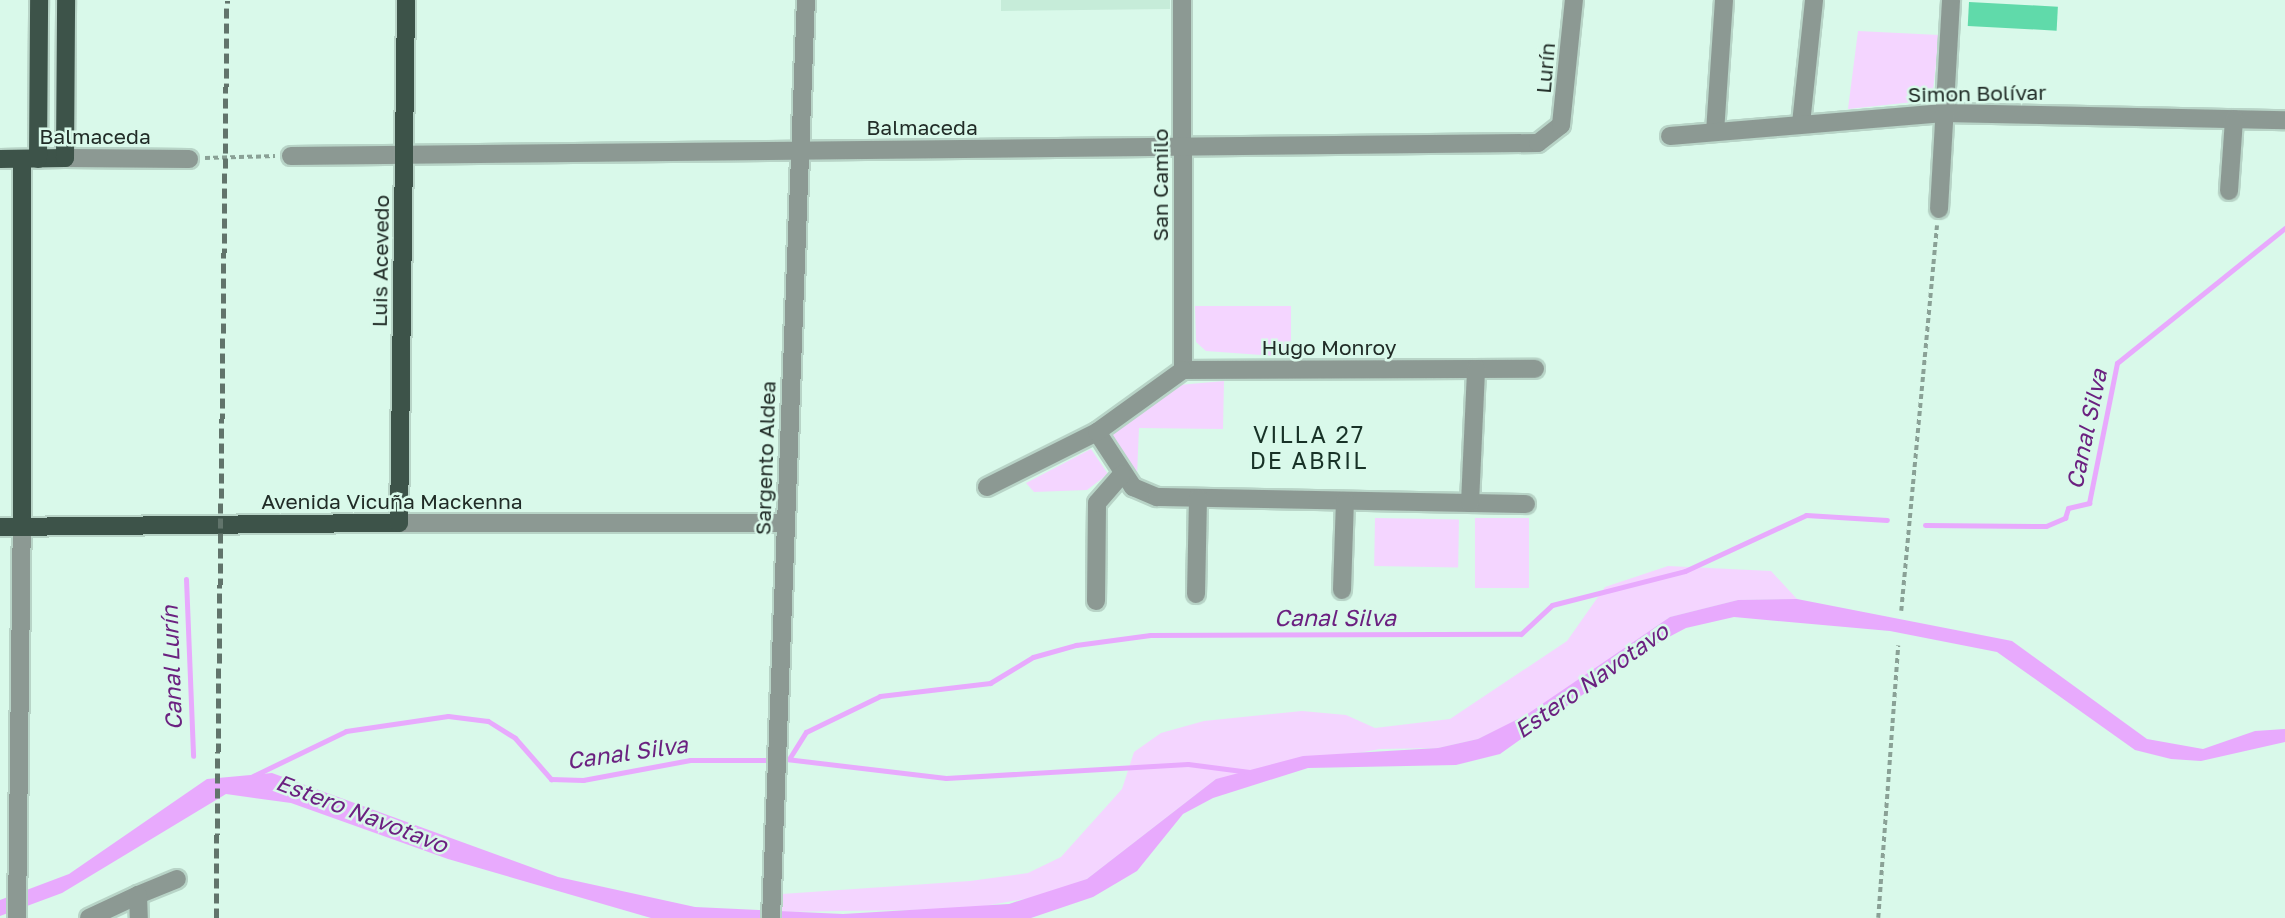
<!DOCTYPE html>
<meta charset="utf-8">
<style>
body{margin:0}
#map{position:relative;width:2285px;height:918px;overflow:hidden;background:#d9f9ea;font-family:"Golos Text",sans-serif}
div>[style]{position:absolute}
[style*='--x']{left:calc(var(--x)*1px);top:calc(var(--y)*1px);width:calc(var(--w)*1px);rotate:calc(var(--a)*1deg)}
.built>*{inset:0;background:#c6ecd9}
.green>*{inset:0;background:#f4d5ff;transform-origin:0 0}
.water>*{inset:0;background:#e8aafd}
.stream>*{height:5px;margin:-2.5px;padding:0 2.5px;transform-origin:2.5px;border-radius:2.5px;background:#e8aafd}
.building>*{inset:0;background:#60daaa;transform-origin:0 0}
.path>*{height:3.5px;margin-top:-1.75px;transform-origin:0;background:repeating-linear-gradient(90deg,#8aa196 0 5px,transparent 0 8.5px)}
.roads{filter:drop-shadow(2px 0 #b8d4c7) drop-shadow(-2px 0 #b8d4c7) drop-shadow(0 2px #b8d4c7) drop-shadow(0 -2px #b8d4c7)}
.minor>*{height:18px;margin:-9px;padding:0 9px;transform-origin:9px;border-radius:9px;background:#8c9993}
.major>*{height:18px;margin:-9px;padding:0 9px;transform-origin:9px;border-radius:9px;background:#3d5349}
.rail>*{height:5px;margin-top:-2.5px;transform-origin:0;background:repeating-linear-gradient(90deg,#61746b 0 10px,transparent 0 15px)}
span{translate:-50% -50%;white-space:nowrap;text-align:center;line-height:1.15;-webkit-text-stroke:5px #d9f9ea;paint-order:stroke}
.street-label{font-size:21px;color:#212c27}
.water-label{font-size:23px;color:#6b2180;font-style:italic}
.neighbourhood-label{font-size:23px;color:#183227;letter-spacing:2px}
</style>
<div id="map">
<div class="built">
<i style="clip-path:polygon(1001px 0,1170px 0,1170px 9px,1001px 11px)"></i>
</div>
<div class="green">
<i style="clip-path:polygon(1858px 31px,1939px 35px,1932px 100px,1848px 109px)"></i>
<i style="clip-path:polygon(1195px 306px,1291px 306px,1291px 357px,1206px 351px,1196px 342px)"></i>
<i style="clip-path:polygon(1224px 381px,1223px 429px,1139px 428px,1137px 475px,1131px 468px,1110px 435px,1179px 385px)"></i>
<i style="clip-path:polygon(1091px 449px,1108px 474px,1087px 490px,1034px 492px,1026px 483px)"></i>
<i style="left:1375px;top:518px;width:84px;height:48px;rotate:1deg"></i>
<i style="left:1475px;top:518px;width:54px;height:70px"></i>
<i style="clip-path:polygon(1668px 566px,1771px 571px,1797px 599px,1738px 600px,1670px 617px,1526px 716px,1478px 739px,1438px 748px,1380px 749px,1216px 779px,1087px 879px,1041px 896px,968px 909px,778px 912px,782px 894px,970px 881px,1028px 873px,1061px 857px,1122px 789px,1134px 752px,1161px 733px,1204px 721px,1302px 711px,1346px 715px,1375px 728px,1450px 719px,1567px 641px,1605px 587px)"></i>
</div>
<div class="water">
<i style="clip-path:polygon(1797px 599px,2012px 641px,2147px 739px,2203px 749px,2255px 731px,2285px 729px,2285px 742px,2201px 761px,2171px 759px,2135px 750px,1997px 652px,1890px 631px,1734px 617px,1686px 628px,1648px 648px,1500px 754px,1456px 765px,1308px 768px,1213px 798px,1183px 814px,1137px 871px,1093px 897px,1031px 918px,651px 918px,448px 859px,291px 803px,226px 794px,62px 893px,0 916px,0 900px,69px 874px,207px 779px,272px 773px,558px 877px,695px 907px,843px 914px,1009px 904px,1087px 879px,1216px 779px,1303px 756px,1438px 748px,1478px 739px,1526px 715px,1670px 617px,1738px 600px)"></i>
</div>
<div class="stream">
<i style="--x:1925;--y:525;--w:121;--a:0.5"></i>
<i style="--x:2046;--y:526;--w:21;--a:-23"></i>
<i style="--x:2065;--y:518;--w:10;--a:-73"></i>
<i style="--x:2068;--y:508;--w:22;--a:-13"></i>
<i style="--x:2089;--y:503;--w:143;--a:-78.7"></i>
<i style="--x:2117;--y:363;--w:216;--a:-38.8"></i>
<i style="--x:186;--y:579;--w:177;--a:87.7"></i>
<i style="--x:786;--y:759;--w:161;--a:6.8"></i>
<i style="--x:946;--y:778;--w:242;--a:-3.3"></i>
<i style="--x:1188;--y:764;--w:62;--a:7.5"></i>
<i style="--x:789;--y:759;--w:32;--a:-58"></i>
<i style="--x:806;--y:732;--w:82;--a:-25.9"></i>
<i style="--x:880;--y:696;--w:111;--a:-6.7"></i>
<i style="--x:990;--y:683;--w:50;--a:-31.2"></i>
<i style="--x:1033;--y:657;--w:45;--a:-15.6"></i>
<i style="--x:1076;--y:645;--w:75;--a:-7.7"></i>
<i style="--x:1150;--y:635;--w:371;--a:-0.2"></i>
<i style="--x:1521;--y:634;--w:42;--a:-43.1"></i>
<i style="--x:1552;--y:605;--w:137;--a:-14.3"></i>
<i style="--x:1685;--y:571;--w:133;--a:-24.8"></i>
<i style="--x:1806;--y:515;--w:81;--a:3.5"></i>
<i style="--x:253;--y:776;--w:103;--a:-25.8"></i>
<i style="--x:346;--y:731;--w:103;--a:-8.4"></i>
<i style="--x:448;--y:716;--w:40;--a:7.1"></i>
<i style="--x:488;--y:721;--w:32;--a:32"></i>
<i style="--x:515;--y:738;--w:55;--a:48.7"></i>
<i style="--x:551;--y:779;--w:32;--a:2"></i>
<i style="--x:583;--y:780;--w:109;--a:-10.6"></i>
<i style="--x:690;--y:760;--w:83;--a:0"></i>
</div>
<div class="building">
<i style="left:1969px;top:2px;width:89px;height:24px;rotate:3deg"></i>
</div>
<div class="path">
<i style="--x:205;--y:158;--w:70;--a:-1.6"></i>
<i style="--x:1901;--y:611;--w:387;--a:-84.7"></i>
<i style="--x:1878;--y:918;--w:273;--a:-85.8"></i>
</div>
<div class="roads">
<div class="minor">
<i style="--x:1182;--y:0;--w:370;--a:89.8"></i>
<i style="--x:1801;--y:124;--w:125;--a:-84"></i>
<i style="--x:1715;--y:132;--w:132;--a:-86.1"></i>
<i style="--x:1670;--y:136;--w:275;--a:-4.8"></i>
<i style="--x:1944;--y:113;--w:341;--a:1.2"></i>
<i style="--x:291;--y:156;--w:1247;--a:-0.6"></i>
<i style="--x:1538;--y:143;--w:29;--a:-38"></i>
<i style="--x:1561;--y:125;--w:126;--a:-84.1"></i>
<i style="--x:65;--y:158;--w:124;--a:0.5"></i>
<i style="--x:2229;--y:191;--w:72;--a:-86"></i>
<i style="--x:1939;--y:209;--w:209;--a:-86.7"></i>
<i style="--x:1183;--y:370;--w:352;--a:-0.2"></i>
<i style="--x:1097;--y:432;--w:66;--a:56.8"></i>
<i style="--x:1133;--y:487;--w:26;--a:23"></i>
<i style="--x:1157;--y:497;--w:369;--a:1.1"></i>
<i style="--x:987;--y:487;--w:123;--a:-26.6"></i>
<i style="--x:1097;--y:432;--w:106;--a:-35.8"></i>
<i style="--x:1470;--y:503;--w:134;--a:-87.4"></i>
<i style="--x:399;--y:523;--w:385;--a:0"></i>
<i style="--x:1342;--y:590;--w:89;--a:-88.1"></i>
<i style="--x:1196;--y:594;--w:96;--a:-88.8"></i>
<i style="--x:1096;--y:601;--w:98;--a:-89.4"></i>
<i style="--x:1097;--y:503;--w:38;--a:-49"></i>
<i style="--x:138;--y:895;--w:42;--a:-22.3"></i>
<i style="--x:17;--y:918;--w:392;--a:-89.3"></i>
<i style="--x:89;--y:918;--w:54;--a:-25.1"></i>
<i style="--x:138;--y:895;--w:23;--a:88"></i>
<i style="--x:771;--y:918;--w:919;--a:-87.82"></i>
</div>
<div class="major">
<i style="--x:0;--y:159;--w:65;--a:-0.9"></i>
<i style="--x:65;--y:158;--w:158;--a:-89.6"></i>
<i style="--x:38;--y:159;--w:159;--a:-89.6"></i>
<i style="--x:22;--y:526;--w:367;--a:-90"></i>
<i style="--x:0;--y:527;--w:399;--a:-0.6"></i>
<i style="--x:399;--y:523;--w:523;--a:-89.23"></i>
</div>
</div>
<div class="rail">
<i style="--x:216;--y:918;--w:918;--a:-89.31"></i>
</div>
<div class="street-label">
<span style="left:1545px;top:68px;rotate:-85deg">Lurín</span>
<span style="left:1977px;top:93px;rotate:-1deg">Simon Bolívar</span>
<span style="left:922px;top:127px">Balmaceda</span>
<span style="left:95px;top:136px">Balmaceda</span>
<span style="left:1160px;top:185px;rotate:-90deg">San Camilo</span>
<span style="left:380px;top:261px;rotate:-89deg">Luis Acevedo</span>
<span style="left:1329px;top:347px">Hugo Monroy</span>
<span style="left:765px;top:458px;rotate:-88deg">Sargento Aldea</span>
<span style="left:392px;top:501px">Avenida Vicuña Mackenna</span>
</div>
<div class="water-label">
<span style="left:2086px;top:429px;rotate:-78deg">Canal Silva</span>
<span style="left:1335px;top:617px">Canal Silva</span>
<span style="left:171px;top:668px;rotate:-92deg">Canal Lurín</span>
<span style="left:1591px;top:680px;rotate:-35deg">Estero Navotavo</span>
<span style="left:627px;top:752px;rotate:-8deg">Canal Silva</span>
<span style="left:362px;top:813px;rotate:21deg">Estero Navotavo</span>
</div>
<div class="neighbourhood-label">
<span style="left:1309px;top:447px">VILLA 27<br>DE ABRIL</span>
</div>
</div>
